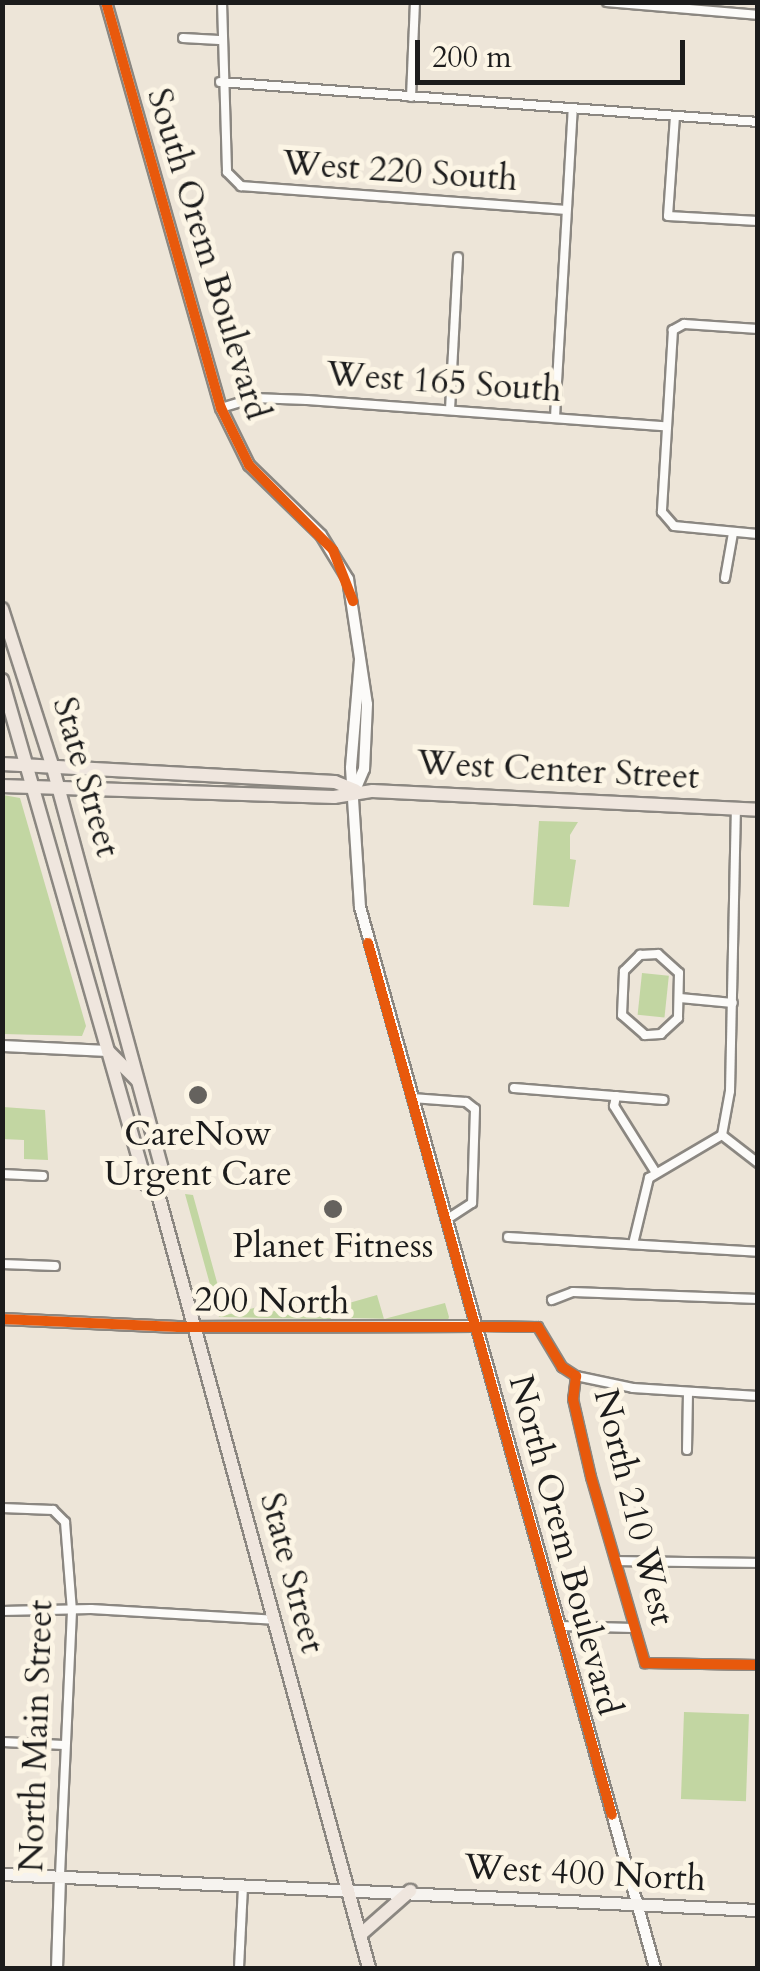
<!DOCTYPE html>
<style>
body{margin:0}
#map{position:relative;width:760px;height:1971px;overflow:hidden;background:#ede5d8;font-family:Cardo,serif}
div>[style]{position:absolute}
[style*='--x']{left:calc(var(--x)*1px);top:calc(var(--y)*1px);width:calc(var(--w)*1px);rotate:calc(var(--a)*1deg)}
.green>*{inset:0;background:#c2d6a2;transform-origin:0 0}
.roads{filter:drop-shadow(2px 0 #8b8781) drop-shadow(-2px 0 #8b8781) drop-shadow(0 2px #8b8781) drop-shadow(0 -2px #8b8781)}
.minor>*{height:8px;margin:-4px;padding:0 4px;transform-origin:4px;border-radius:4px;background:#fcfbf9}
.tertiary>*{height:10px;margin:-5px;padding:0 5px;transform-origin:5px;border-radius:5px;background:#fcfbf9}
.secondary>*{height:11px;margin:-5.5px;padding:0 5.5px;transform-origin:5.5px;border-radius:5.5px;background:#f6f3ef}
.primary>*{height:12px;margin:-6px;padding:0 6px;transform-origin:6px;border-radius:6px;background:#efe6de}
.cycleway>*{height:10px;margin:-5px;padding:0 5px;transform-origin:5px;border-radius:5px;background:#e8590c}
.dots>*{width:28px;height:28px;translate:-50% -50%;box-sizing:border-box;border:5px solid #fcf5e5;border-radius:50%}
span{translate:-50% -50%;white-space:nowrap;text-align:center;line-height:1.15;-webkit-text-stroke:10px #fcf5e5;paint-order:stroke}
.street-label{font-size:35px;color:#1c1c1c}
.poi-label{font-size:35px;color:#1c1c1c}
.frame{position:absolute;inset:0;border:5px solid #1c1c1c;pointer-events:none}
.scale{position:absolute;left:415px;top:40px;width:270px;height:45px;box-sizing:border-box;border:5px solid #1c1c1c;border-top:0;padding-left:12px;font-size:30px;line-height:35px;white-space:nowrap;color:#1c1c1c;-webkit-text-stroke:8px #fcf5e5;paint-order:stroke}
</style>
<div id="map">
<div class="green">
<i style="clip-path:polygon(3px 795px,20px 798px,86px 1026px,82px 1036px,3px 1034px)"></i>
<i style="clip-path:polygon(539px 821px,578px 822px,570px 835px,570px 859px,576px 860px,569px 907px,533px 905px)"></i>
<i style="left:642px;top:973px;width:27px;height:42px;rotate:6deg"></i>
<i style="clip-path:polygon(3px 1107px,45px 1110px,48px 1160px,24px 1159px,24px 1140px,3px 1139px)"></i>
<i style="clip-path:polygon(185px 1194px,193px 1195px,226px 1315px,258px 1307px,261px 1315px,325px 1296px,331px 1319px,219px 1317px)"></i>
<i style="clip-path:polygon(377px 1295px,384px 1319px,445px 1303px,449px 1317px,448px 1320px,348px 1318px,346px 1317px,342px 1305px)"></i>
<i style="left:684px;top:1712px;width:65px;height:87px;rotate:2deg"></i>
</div>
<div class="roads">
<div class="minor">
<i style="--x:222;--y:2;--w:170;--a:88.3"></i>
<i style="--x:227;--y:172;--w:20;--a:45"></i>
<i style="--x:241;--y:186;--w:326;--a:4.2"></i>
<i style="--x:607;--y:2;--w:152;--a:4.9"></i>
<i style="--x:183;--y:38;--w:36;--a:3"></i>
<i style="--x:220;--y:82;--w:539;--a:4.25"></i>
<i style="--x:411;--y:97;--w:95;--a:-87.6"></i>
<i style="--x:675;--y:116;--w:100;--a:94"></i>
<i style="--x:668;--y:216;--w:90;--a:3.2"></i>
<i style="--x:758;--y:329;--w:74;--a:-176.1"></i>
<i style="--x:684;--y:324;--w:13;--a:151"></i>
<i style="--x:673;--y:330;--w:182;--a:93.5"></i>
<i style="--x:662;--y:512;--w:18;--a:49"></i>
<i style="--x:674;--y:526;--w:84;--a:5.4"></i>
<i style="--x:221;--y:408;--w:34;--a:-17"></i>
<i style="--x:253;--y:398;--w:54;--a:2.1"></i>
<i style="--x:307;--y:400;--w:358;--a:4.2"></i>
<i style="--x:450;--y:410;--w:153;--a:-87"></i>
<i style="--x:555;--y:417;--w:309;--a:-86.7"></i>
<i style="--x:725;--y:578;--w:46;--a:-79.9"></i>
<i style="--x:658;--y:954;--w:28;--a:42"></i>
<i style="--x:679;--y:973;--w:45;--a:91.3"></i>
<i style="--x:678;--y:1018;--w:23;--a:137"></i>
<i style="--x:661;--y:1034;--w:16;--a:176"></i>
<i style="--x:645;--y:1035;--w:30;--a:-139"></i>
<i style="--x:622;--y:1015;--w:44;--a:-87.4"></i>
<i style="--x:624;--y:971;--w:23;--a:-45"></i>
<i style="--x:640;--y:955;--w:18;--a:-3"></i>
<i style="--x:680;--y:998;--w:53;--a:5.4"></i>
<i style="--x:514;--y:1088;--w:150;--a:4.6"></i>
<i style="--x:616;--y:1096;--w:10;--a:101"></i>
<i style="--x:614;--y:1106;--w:79;--a:57.9"></i>
<i style="--x:412;--y:1098;--w:54;--a:4.2"></i>
<i style="--x:466;--y:1102;--w:11;--a:38"></i>
<i style="--x:475;--y:1109;--w:94;--a:91.8"></i>
<i style="--x:472;--y:1203;--w:31;--a:147"></i>
<i style="--x:722;--y:1135;--w:46;--a:37.9"></i>
<i style="--x:2;--y:1174;--w:41;--a:2.8"></i>
<i style="--x:508;--y:1237;--w:250;--a:3.4"></i>
<i style="--x:633;--y:1244;--w:68;--a:-76.4"></i>
<i style="--x:649;--y:1178;--w:85;--a:-30.5"></i>
<i style="--x:722;--y:1135;--w:45;--a:-79.7"></i>
<i style="--x:730;--y:1091;--w:282;--a:-88.8"></i>
<i style="--x:2;--y:1264;--w:53;--a:2.2"></i>
<i style="--x:552;--y:1300;--w:22;--a:-21"></i>
<i style="--x:573;--y:1292;--w:185;--a:2.2"></i>
<i style="--x:477;--y:1326;--w:61;--a:0.9"></i>
<i style="--x:538;--y:1327;--w:47;--a:59"></i>
<i style="--x:562;--y:1367;--w:17;--a:33"></i>
<i style="--x:576;--y:1376;--w:23;--a:97"></i>
<i style="--x:573;--y:1399;--w:80;--a:77"></i>
<i style="--x:591;--y:1477;--w:194;--a:73.8"></i>
<i style="--x:645;--y:1663;--w:113;--a:1"></i>
<i style="--x:576;--y:1376;--w:58;--a:11.9"></i>
<i style="--x:633;--y:1388;--w:125;--a:3.7"></i>
<i style="--x:687;--y:1450;--w:57;--a:-89"></i>
<i style="--x:2;--y:1508;--w:51;--a:2.2"></i>
<i style="--x:53;--y:1510;--w:17;--a:45"></i>
<i style="--x:65;--y:1522;--w:89;--a:85.5"></i>
<i style="--x:72;--y:1611;--w:266;--a:92.6"></i>
<i style="--x:616;--y:1561;--w:142;--a:0.8"></i>
<i style="--x:2;--y:1611;--w:89;--a:-1.3"></i>
<i style="--x:91;--y:1609;--w:183;--a:3.4"></i>
<i style="--x:560;--y:1626;--w:73;--a:1.6"></i>
<i style="--x:2;--y:1742;--w:63;--a:2.7"></i>
<i style="--x:239;--y:1968;--w:83;--a:-87.2"></i>
</div>
<div class="tertiary">
<i style="--x:106;--y:2;--w:422;--a:74.2"></i>
<i style="--x:221;--y:408;--w:64;--a:63.8"></i>
<i style="--x:249;--y:465;--w:100;--a:44.2"></i>
<i style="--x:321;--y:535;--w:52;--a:58.5"></i>
<i style="--x:348;--y:579;--w:126;--a:81.4"></i>
<i style="--x:367;--y:704;--w:65;--a:92.6"></i>
<i style="--x:364;--y:769;--w:23;--a:113"></i>
<i style="--x:360;--y:660;--w:108;--a:94.8"></i>
<i style="--x:351;--y:768;--w:139;--a:86.3"></i>
<i style="--x:360;--y:907;--w:1101;--a:74.46"></i>
<i style="--x:2;--y:1046;--w:106;--a:2.7"></i>
<i style="--x:2;--y:1319;--w:176;--a:2.6"></i>
<i style="--x:178;--y:1327;--w:299;--a:-0.2"></i>
<i style="--x:57;--y:1968;--w:91;--a:-88.1"></i>
</div>
<div class="secondary">
<i style="--x:2;--y:1874;--w:757;--a:2.73"></i>
</div>
<div class="primary">
<i style="--x:2;--y:609;--w:167;--a:72.2"></i>
<i style="--x:53;--y:768;--w:426;--a:74.8"></i>
<i style="--x:165;--y:1179;--w:17;--a:115"></i>
<i style="--x:2;--y:680;--w:524;--a:74.05"></i>
<i style="--x:146;--y:1184;--w:16;--a:40"></i>
<i style="--x:158;--y:1194;--w:802;--a:74.75"></i>
<i style="--x:2;--y:764;--w:333;--a:3.1"></i>
<i style="--x:335;--y:782;--w:22;--a:22"></i>
<i style="--x:2;--y:786;--w:332;--a:1.9"></i>
<i style="--x:334;--y:797;--w:39;--a:-9"></i>
<i style="--x:373;--y:791;--w:385;--a:2.8"></i>
<i style="--x:108;--y:1051;--w:41;--a:45"></i>
<i style="--x:360;--y:1935;--w:67;--a:-41.3"></i>
</div>
</div>
<div class="cycleway">
<i style="--x:106;--y:2;--w:422;--a:74.2"></i>
<i style="--x:221;--y:408;--w:64;--a:63.8"></i>
<i style="--x:249;--y:465;--w:120;--a:45.3"></i>
<i style="--x:333;--y:550;--w:55;--a:68.6"></i>
<i style="--x:368;--y:943;--w:905;--a:74.37"></i>
<i style="--x:2;--y:1319;--w:176;--a:2.6"></i>
<i style="--x:178;--y:1327;--w:360;--a:0"></i>
<i style="--x:538;--y:1327;--w:47;--a:59"></i>
<i style="--x:562;--y:1367;--w:17;--a:33"></i>
<i style="--x:576;--y:1376;--w:23;--a:97"></i>
<i style="--x:573;--y:1399;--w:80;--a:77"></i>
<i style="--x:591;--y:1477;--w:194;--a:73.8"></i>
<i style="--x:645;--y:1663;--w:113;--a:1"></i>
</div>
<div class="dots">
<i style="left:198px;top:1095px;background:#65625e"></i>
<i style="left:333px;top:1209px;background:#65625e"></i>
</div>
<div class="street-label">
<span style="left:400px;top:171px;rotate:4deg">West 220 South</span>
<span style="left:208px;top:254px;rotate:73deg">South Orem Boulevard</span>
<span style="left:444px;top:382px;rotate:4deg">West 165 South</span>
<span style="left:558px;top:770px;rotate:3deg">West Center Street</span>
<span style="left:86px;top:777px;rotate:74deg">State Street</span>
<span style="left:272px;top:1301px;rotate:1deg">200 North</span>
<span style="left:634px;top:1507px;rotate:76deg">North 210 West</span>
<span style="left:565px;top:1545px;rotate:75deg">North Orem Boulevard</span>
<span style="left:292px;top:1573px;rotate:75deg">State Street</span>
<span style="left:36px;top:1736px;rotate:-88deg">North Main Street</span>
<span style="left:585px;top:1873px;rotate:3deg">West 400 North</span>
</div>
<div class="poi-label">
<span style="left:198px;top:1154px">CareNow<br>Urgent Care</span>
<span style="left:333px;top:1246px">Planet Fitness</span>
</div>
<div class="frame"></div>
<div class="scale">200 m</div>
</div>
